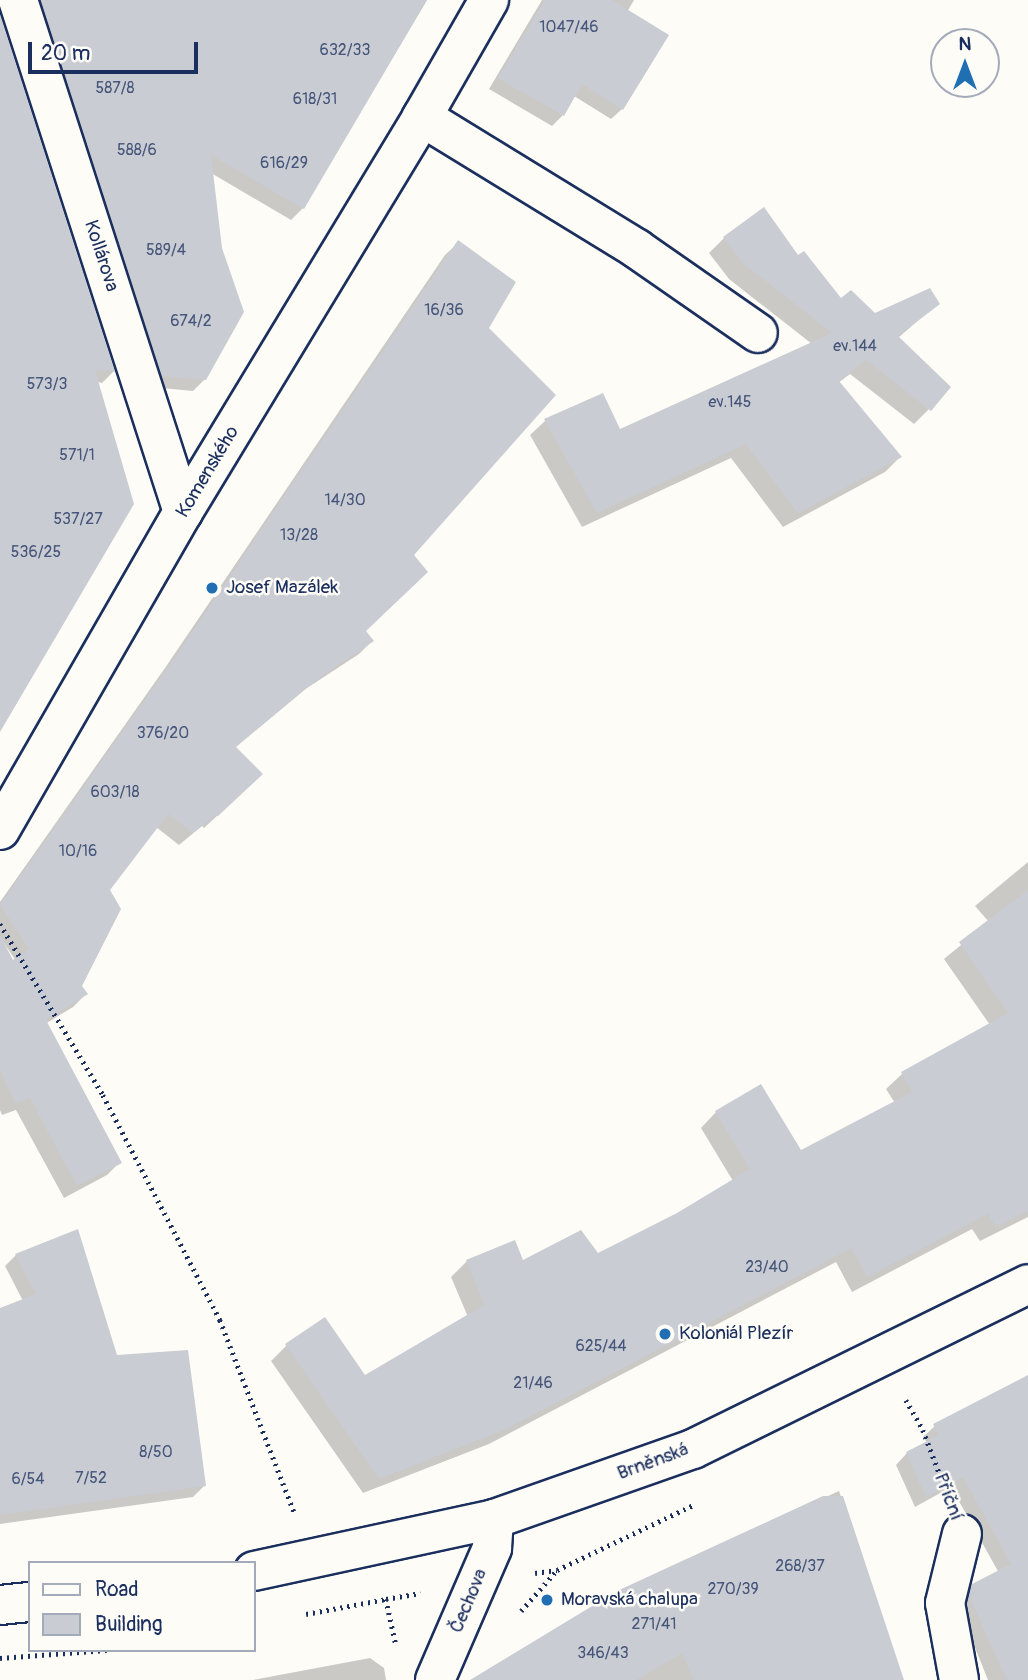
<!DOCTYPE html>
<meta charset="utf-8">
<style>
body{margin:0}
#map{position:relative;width:1028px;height:1680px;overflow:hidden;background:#fdfcf7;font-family:Pangolin,sans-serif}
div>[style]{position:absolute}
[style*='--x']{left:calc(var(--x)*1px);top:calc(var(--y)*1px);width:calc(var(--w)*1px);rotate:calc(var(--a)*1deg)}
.shadow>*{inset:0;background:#0003}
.building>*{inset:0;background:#c9ccd3}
.path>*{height:4.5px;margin-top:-2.25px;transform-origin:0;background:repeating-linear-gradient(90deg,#1b2f5e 0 2px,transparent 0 7px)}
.roads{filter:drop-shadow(2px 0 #1b2f5e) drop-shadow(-2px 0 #1b2f5e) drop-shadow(0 2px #1b2f5e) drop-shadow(0 -2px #1b2f5e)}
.street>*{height:38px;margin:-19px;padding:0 19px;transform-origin:19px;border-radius:19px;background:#fdfcf7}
.secondary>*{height:38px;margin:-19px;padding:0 19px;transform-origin:19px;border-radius:19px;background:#fdfcf7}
.dots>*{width:19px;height:19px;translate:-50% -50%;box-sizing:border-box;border:4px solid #fdfcf7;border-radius:50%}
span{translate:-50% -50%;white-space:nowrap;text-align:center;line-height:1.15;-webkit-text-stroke:5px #fdfcf7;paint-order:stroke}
.number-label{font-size:16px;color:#46567b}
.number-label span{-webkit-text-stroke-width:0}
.street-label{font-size:19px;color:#1b2f5e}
.poi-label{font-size:19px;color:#1b2f5e}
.left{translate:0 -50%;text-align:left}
.legend{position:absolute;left:28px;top:1561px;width:228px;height:91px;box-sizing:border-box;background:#fdfcf7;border:2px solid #a3aaba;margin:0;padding:9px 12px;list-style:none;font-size:21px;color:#1b2f5e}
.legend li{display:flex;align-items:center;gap:14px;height:35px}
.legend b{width:35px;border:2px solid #a3aaba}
.north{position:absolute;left:930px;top:28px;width:70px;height:70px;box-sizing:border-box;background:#fdfcf7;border:2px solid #a3aaba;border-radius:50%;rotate:0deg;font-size:19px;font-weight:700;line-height:28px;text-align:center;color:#1b2f5e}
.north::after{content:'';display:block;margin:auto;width:24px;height:32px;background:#1f6fb2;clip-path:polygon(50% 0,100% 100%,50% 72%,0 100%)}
.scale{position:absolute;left:28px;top:42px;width:170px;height:32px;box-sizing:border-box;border:4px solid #1b2f5e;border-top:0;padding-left:9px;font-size:21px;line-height:24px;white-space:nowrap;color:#1b2f5e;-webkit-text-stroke:5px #fdfcf7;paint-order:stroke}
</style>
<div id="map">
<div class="shadow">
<i style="clip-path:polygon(24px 0,427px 0,303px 208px,291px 220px,211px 173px,205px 379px,193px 391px,151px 387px)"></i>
<i style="clip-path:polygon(542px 0,634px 0,627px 12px,622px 109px,611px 119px,574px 96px,563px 115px,552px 126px,489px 89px)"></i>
<i style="clip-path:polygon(0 21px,113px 372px,102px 383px,97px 382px,0 731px)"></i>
<i style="clip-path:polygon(724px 238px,798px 257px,840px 301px,874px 315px,937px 304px,898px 338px,929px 409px,914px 424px,850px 374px,838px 383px,900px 457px,885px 472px,783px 527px,731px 458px,582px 527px,530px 435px,545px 421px,619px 432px,812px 344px,729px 279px,709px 253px)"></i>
<i style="clip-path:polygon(458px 243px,486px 328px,411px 555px,364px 632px,372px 641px,359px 654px,304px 690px,234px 748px,248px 787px,204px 828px,202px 826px,179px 845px,156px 827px,108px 890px,80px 986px,86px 994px,73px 1007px,45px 1024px,120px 1162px,107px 1175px,64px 1198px,16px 1110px,2px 1115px,0 1110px,0 973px,16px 961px,0 937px,0 902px,165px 668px,445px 255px)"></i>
<i style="clip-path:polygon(1028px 862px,1028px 1217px,980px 1241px,972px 1229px,852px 1292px,836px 1262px,489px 1444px,363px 1493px,271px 1361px,286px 1346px,325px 1319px,364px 1377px,468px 1317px,451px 1277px,467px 1261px,522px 1262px,597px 1255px,678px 1214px,733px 1181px,701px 1128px,716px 1112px,801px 1152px,895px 1103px,886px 1089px,902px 1074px,990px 1025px,944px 959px,989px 922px,975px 906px)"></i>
<i style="clip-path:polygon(77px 1232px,115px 1357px,204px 1486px,193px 1497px,0 1524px,0 1310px,23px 1301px,5px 1266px,16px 1255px)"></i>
<i style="clip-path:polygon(1028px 1377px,1028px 1680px,988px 1680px,959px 1608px,962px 1597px,973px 1585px,999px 1573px,951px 1487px,915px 1507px,896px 1465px,907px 1453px,927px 1443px,923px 1437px,935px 1426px)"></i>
<i style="clip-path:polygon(839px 1491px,902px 1680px,491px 1680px,618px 1593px)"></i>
<i style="clip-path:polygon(370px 1658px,384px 1668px,386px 1680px,253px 1680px)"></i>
</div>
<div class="building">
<i style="clip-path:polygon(41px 0,427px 0,304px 209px,211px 155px,222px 248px,244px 312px,206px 380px,162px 376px)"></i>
<i style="clip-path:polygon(545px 0,612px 0,669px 35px,623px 110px,582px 84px,564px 116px,498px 78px)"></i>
<i style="clip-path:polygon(0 15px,115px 372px,95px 370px,134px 504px,0 732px)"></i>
<i style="clip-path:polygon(764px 207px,798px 255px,804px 251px,841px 298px,851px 290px,875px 313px,930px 288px,940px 304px,898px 336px,951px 387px,931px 411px,866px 360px,839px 381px,902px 457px,798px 513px,746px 444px,597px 513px,544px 419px,603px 393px,620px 429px,832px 333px,744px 264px,723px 237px)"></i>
<i style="clip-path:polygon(458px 240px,516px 282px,489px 328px,556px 395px,414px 555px,428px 572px,366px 631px,374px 641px,320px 677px,236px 747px,263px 774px,218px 816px,216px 815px,193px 833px,168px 814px,110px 890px,121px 909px,82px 986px,88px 994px,46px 1020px,122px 1163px,77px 1186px,30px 1098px,15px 1103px,0 1069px,0 935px,13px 960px,29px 949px,0 905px,178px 653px)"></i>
<i style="clip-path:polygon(1028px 890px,1028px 1211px,996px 1227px,988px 1214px,867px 1277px,852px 1248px,506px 1429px,379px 1479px,285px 1344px,325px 1317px,365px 1375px,484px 1305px,466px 1260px,515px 1240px,523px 1260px,581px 1230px,598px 1253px,677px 1213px,750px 1169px,715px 1111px,761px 1084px,801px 1150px,912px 1092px,901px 1072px,1008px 1013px,959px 942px)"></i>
<i style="clip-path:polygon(78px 1229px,117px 1355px,188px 1350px,206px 1486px,0 1515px,0 1308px,36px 1294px,15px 1254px)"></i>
<i style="clip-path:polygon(1028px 1375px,1028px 1680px,1007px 1680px,969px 1596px,972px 1584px,1011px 1564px,963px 1477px,926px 1498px,906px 1452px,939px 1435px,933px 1424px)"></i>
<i style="clip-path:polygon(823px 1496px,843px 1496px,904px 1680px,694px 1680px,682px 1653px,636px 1680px,470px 1680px,617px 1591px)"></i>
</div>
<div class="path">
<i style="--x:0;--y:924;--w:200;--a:58.9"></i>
<i style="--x:103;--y:1095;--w:254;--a:62.5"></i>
<i style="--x:220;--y:1320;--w:208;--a:68.9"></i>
<i style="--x:906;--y:1400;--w:34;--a:60"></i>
<i style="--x:923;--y:1430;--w:62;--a:69.2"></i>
<i style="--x:535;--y:1573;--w:22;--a:-8"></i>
<i style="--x:386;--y:1599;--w:35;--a:-10"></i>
<i style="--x:521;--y:1611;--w:55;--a:-48.7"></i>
<i style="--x:557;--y:1570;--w:151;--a:-25.5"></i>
<i style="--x:306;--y:1614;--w:81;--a:-10.6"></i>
<i style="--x:386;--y:1599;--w:47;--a:77.7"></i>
<i style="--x:0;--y:1658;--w:107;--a:-4.3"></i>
</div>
<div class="roads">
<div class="street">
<i style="--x:18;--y:0;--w:538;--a:72.14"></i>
<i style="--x:422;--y:117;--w:252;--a:31.5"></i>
<i style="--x:637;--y:249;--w:147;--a:34.8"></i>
<i style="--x:0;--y:830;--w:367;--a:-60.1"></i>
<i style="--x:183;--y:512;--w:462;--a:-58.8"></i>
<i style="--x:422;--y:117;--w:135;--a:-60.2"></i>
<i style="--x:435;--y:1680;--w:144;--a:-66.6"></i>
<i style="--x:492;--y:1548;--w:29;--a:-86"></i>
<i style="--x:959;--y:1680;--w:78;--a:-100.3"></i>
<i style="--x:945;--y:1603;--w:71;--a:-76.2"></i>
</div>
<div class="secondary">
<i style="--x:254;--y:1571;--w:246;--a:-12.2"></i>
<i style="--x:494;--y:1519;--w:211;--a:-19.4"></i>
<i style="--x:693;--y:1449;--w:373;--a:-26.2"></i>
<i style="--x:0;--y:1605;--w:30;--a:-6"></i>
</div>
</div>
<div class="dots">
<i style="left:212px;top:588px;background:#1f6fb2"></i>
<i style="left:665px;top:1334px;background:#1f6fb2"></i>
<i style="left:547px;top:1600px;background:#1f6fb2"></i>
</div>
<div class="number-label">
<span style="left:569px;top:27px">1047/46</span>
<span style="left:345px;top:50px">632/33</span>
<span style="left:115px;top:88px">587/8</span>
<span style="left:315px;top:99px">618/31</span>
<span style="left:137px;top:150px">588/6</span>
<span style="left:284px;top:163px">616/29</span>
<span style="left:166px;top:250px">589/4</span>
<span style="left:444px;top:310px">16/36</span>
<span style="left:191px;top:321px">674/2</span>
<span style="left:855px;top:346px">ev.144</span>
<span style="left:47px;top:384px">573/3</span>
<span style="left:730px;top:402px">ev.145</span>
<span style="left:77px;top:455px">571/1</span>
<span style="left:345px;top:500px">14/30</span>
<span style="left:78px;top:519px">537/27</span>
<span style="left:299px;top:535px">13/28</span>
<span style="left:36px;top:552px">536/25</span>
<span style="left:163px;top:733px">376/20</span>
<span style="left:115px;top:792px">603/18</span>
<span style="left:78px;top:851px">10/16</span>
<span style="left:767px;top:1267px">23/40</span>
<span style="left:601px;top:1346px">625/44</span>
<span style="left:533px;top:1383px">21/46</span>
<span style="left:156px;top:1452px">8/50</span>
<span style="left:91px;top:1478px">7/52</span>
<span style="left:28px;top:1479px">6/54</span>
<span style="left:800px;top:1566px">268/37</span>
<span style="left:733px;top:1589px">270/39</span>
<span style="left:654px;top:1624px">271/41</span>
<span style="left:603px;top:1653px">346/43</span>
</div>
<div class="street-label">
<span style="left:101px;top:256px;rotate:72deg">Kollárova</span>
<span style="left:208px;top:472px;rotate:-59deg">Komenského</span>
<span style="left:653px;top:1462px;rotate:-20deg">Brněnská</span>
<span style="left:948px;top:1497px;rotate:69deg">Příční</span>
<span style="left:469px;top:1601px;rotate:-67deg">Čechova</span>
</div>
<div class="poi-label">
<span class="left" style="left:226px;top:588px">Josef Mazálek</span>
<span class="left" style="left:679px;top:1334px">Koloniál Plezír</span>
<span class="left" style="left:561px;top:1600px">Moravská chalupa</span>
</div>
<ul class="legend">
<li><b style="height:9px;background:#fdfcf7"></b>Road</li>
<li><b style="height:19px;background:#c9ccd3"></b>Building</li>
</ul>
<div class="north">N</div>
<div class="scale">20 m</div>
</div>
